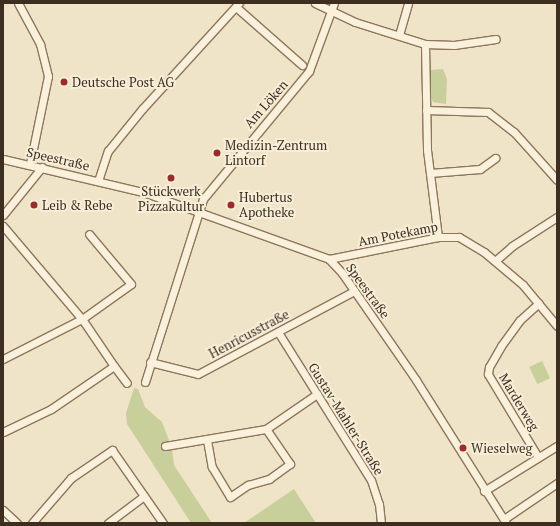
<!DOCTYPE html>
<meta charset="utf-8">
<style>
body{margin:0}
#map{position:relative;width:560px;height:526px;overflow:hidden;background:#f0e4c8;font-family:"PT Serif",serif}
div>[style]{position:absolute}
[style*='--x']{left:calc(var(--x)*1px);top:calc(var(--y)*1px);width:calc(var(--w)*1px);rotate:calc(var(--a)*1deg)}
.green>*{inset:0;background:#c9cf9b;transform-origin:0 0}
.roads{filter:drop-shadow(1px 0 #8d765c) drop-shadow(-1px 0 #8d765c) drop-shadow(0 1px #8d765c) drop-shadow(0 -1px #8d765c)}
.minor>*{height:7px;margin:-3.5px;padding:0 3.5px;transform-origin:3.5px;border-radius:3.5px;background:#faf1dc}
.dots>*{width:11px;height:11px;translate:-50% -50%;box-sizing:border-box;border:2px solid #f7eed8;border-radius:50%}
span{translate:-50% -50%;white-space:nowrap;text-align:center;line-height:1.15;-webkit-text-stroke:4px #f7eed8;paint-order:stroke}
.poi-label{font-size:13px;color:#3d2e20}
.left{translate:0 -50%;text-align:left}
.street-label{font-size:13px;color:#3d2e20}
.frame{position:absolute;inset:0;border:4px solid #3d2e20;pointer-events:none}
</style>
<div id="map">
<div class="green">
<i style="clip-path:polygon(443px 69px,447px 79px,446px 104px,433px 102px,431px 98px,431px 70px)"></i>
<i style="left:542px;top:361px;width:19px;height:14px;rotate:65deg"></i>
<i style="clip-path:polygon(134px 388px,138px 389px,145px 407px,162px 422px,172px 448px,174px 465px,212px 523px,191px 523px,127px 424px,126px 413px)"></i>
<i style="clip-path:polygon(294px 489px,316px 523px,244px 523px)"></i>
</div>
<div class="roads">
<div class="minor">
<i style="--x:18;--y:3;--w:47;--a:61.8"></i>
<i style="--x:40;--y:44;--w:33;--a:76"></i>
<i style="--x:48;--y:76;--w:90;--a:101.6"></i>
<i style="--x:315;--y:3;--w:44;--a:25.4"></i>
<i style="--x:355;--y:22;--w:73;--a:17.4"></i>
<i style="--x:425;--y:44;--w:29;--a:2"></i>
<i style="--x:454;--y:45;--w:42;--a:-8.1"></i>
<i style="--x:236;--y:7;--w:88;--a:41.3"></i>
<i style="--x:399;--y:35;--w:33;--a:-74"></i>
<i style="--x:425;--y:44;--w:106;--a:88.9"></i>
<i style="--x:427;--y:150;--w:88;--a:82.8"></i>
<i style="--x:426;--y:110;--w:62;--a:1.8"></i>
<i style="--x:488;--y:112;--w:33;--a:38"></i>
<i style="--x:514;--y:132;--w:64;--a:48.1"></i>
<i style="--x:3;--y:159;--w:144;--a:13.3"></i>
<i style="--x:143;--y:192;--w:198;--a:19.8"></i>
<i style="--x:329;--y:259;--w:19;--a:47"></i>
<i style="--x:342;--y:273;--w:130;--a:55.3"></i>
<i style="--x:416;--y:380;--w:169;--a:57.8"></i>
<i style="--x:430;--y:173;--w:50;--a:-4.6"></i>
<i style="--x:480;--y:169;--w:19;--a:-36"></i>
<i style="--x:98;--y:181;--w:32;--a:-72"></i>
<i style="--x:108;--y:151;--w:55;--a:-50.9"></i>
<i style="--x:143;--y:108;--w:142;--a:-47.6"></i>
<i style="--x:3;--y:215;--w:62;--a:-50.9"></i>
<i style="--x:3;--y:226;--w:122;--a:49.7"></i>
<i style="--x:82;--y:319;--w:57;--a:55.8"></i>
<i style="--x:329;--y:259;--w:111;--a:-11.4"></i>
<i style="--x:438;--y:237;--w:21;--a:0"></i>
<i style="--x:459;--y:237;--w:29;--a:31"></i>
<i style="--x:484;--y:252;--w:51;--a:40.2"></i>
<i style="--x:523;--y:285;--w:53;--a:50.3"></i>
<i style="--x:495;--y:261;--w:23;--a:-41"></i>
<i style="--x:512;--y:246;--w:54;--a:-32.8"></i>
<i style="--x:278;--y:332;--w:175;--a:57.9"></i>
<i style="--x:371;--y:480;--w:25;--a:72"></i>
<i style="--x:379;--y:504;--w:19;--a:84"></i>
<i style="--x:3;--y:359;--w:89;--a:-26.9"></i>
<i style="--x:82;--y:319;--w:60;--a:-35.5"></i>
<i style="--x:131;--y:284;--w:65;--a:-130"></i>
<i style="--x:150;--y:362;--w:49;--a:14"></i>
<i style="--x:198;--y:374;--w:177;--a:-28"></i>
<i style="--x:145;--y:382;--w:192;--a:-72.4"></i>
<i style="--x:203;--y:199;--w:166;--a:-50.4"></i>
<i style="--x:309;--y:71;--w:72;--a:-69.8"></i>
<i style="--x:3;--y:432;--w:53;--a:-25.6"></i>
<i style="--x:51;--y:409;--w:76;--a:-34.3"></i>
<i style="--x:114;--y:366;--w:21;--a:53"></i>
<i style="--x:207;--y:440;--w:27;--a:80"></i>
<i style="--x:212;--y:467;--w:35;--a:59"></i>
<i style="--x:230;--y:497;--w:22;--a:-34"></i>
<i style="--x:248;--y:485;--w:22;--a:-16"></i>
<i style="--x:269;--y:479;--w:26;--a:-36"></i>
<i style="--x:290;--y:464;--w:42;--a:-124.4"></i>
<i style="--x:165;--y:446;--w:102;--a:-9.6"></i>
<i style="--x:266;--y:429;--w:62;--a:-34.5"></i>
<i style="--x:538;--y:457;--w:97;--a:-121.1"></i>
<i style="--x:488;--y:374;--w:7;--a:-82"></i>
<i style="--x:489;--y:367;--w:24;--a:-60"></i>
<i style="--x:501;--y:346;--w:32;--a:-54"></i>
<i style="--x:520;--y:320;--w:25;--a:-42"></i>
<i style="--x:484;--y:491;--w:86;--a:-31.7"></i>
<i style="--x:3;--y:510;--w:19;--a:43"></i>
<i style="--x:504;--y:519;--w:64;--a:-34.2"></i>
<i style="--x:32;--y:523;--w:60;--a:-49.1"></i>
<i style="--x:71;--y:478;--w:50;--a:-34.3"></i>
<i style="--x:112;--y:450;--w:89;--a:55.1"></i>
<i style="--x:108;--y:523;--w:45;--a:-36.9"></i>
</div>
</div>
<div class="dots">
<i style="left:64px;top:82px;background:#9e2a2b"></i>
<i style="left:217px;top:153px;background:#9e2a2b"></i>
<i style="left:171px;top:178px;background:#9e2a2b"></i>
<i style="left:34px;top:205px;background:#9e2a2b"></i>
<i style="left:231px;top:205px;background:#9e2a2b"></i>
<i style="left:463px;top:448px;background:#9e2a2b"></i>
</div>
<div class="poi-label">
<span class="left" style="left:72px;top:82px">Deutsche Post AG</span>
<span class="left" style="left:225px;top:153px">Medizin-Zentrum<br>Lintorf</span>
<span style="left:171px;top:199px">Stückwerk<br>Pizzakultur</span>
<span class="left" style="left:239px;top:205px">Hubertus<br>Apotheke</span>
<span class="left" style="left:42px;top:205px">Leib &amp; Rebe</span>
<span class="left" style="left:471px;top:448px">Wieselweg</span>
</div>
<div class="street-label">
<span style="left:266px;top:104px;rotate:-49deg">Am Löken</span>
<span style="left:58px;top:159px;rotate:13deg">Speestraße</span>
<span style="left:398px;top:234px;rotate:-11deg">Am Potekamp</span>
<span style="left:368px;top:291px;rotate:54deg">Speestraße</span>
<span style="left:249px;top:334px;rotate:-28deg">Henricusstraße</span>
<span style="left:519px;top:402px;rotate:59deg">Marderweg</span>
<span style="left:346px;top:419px;rotate:58deg">Gustav-Mahler-Straße</span>
</div>
<div class="frame"></div>
</div>
